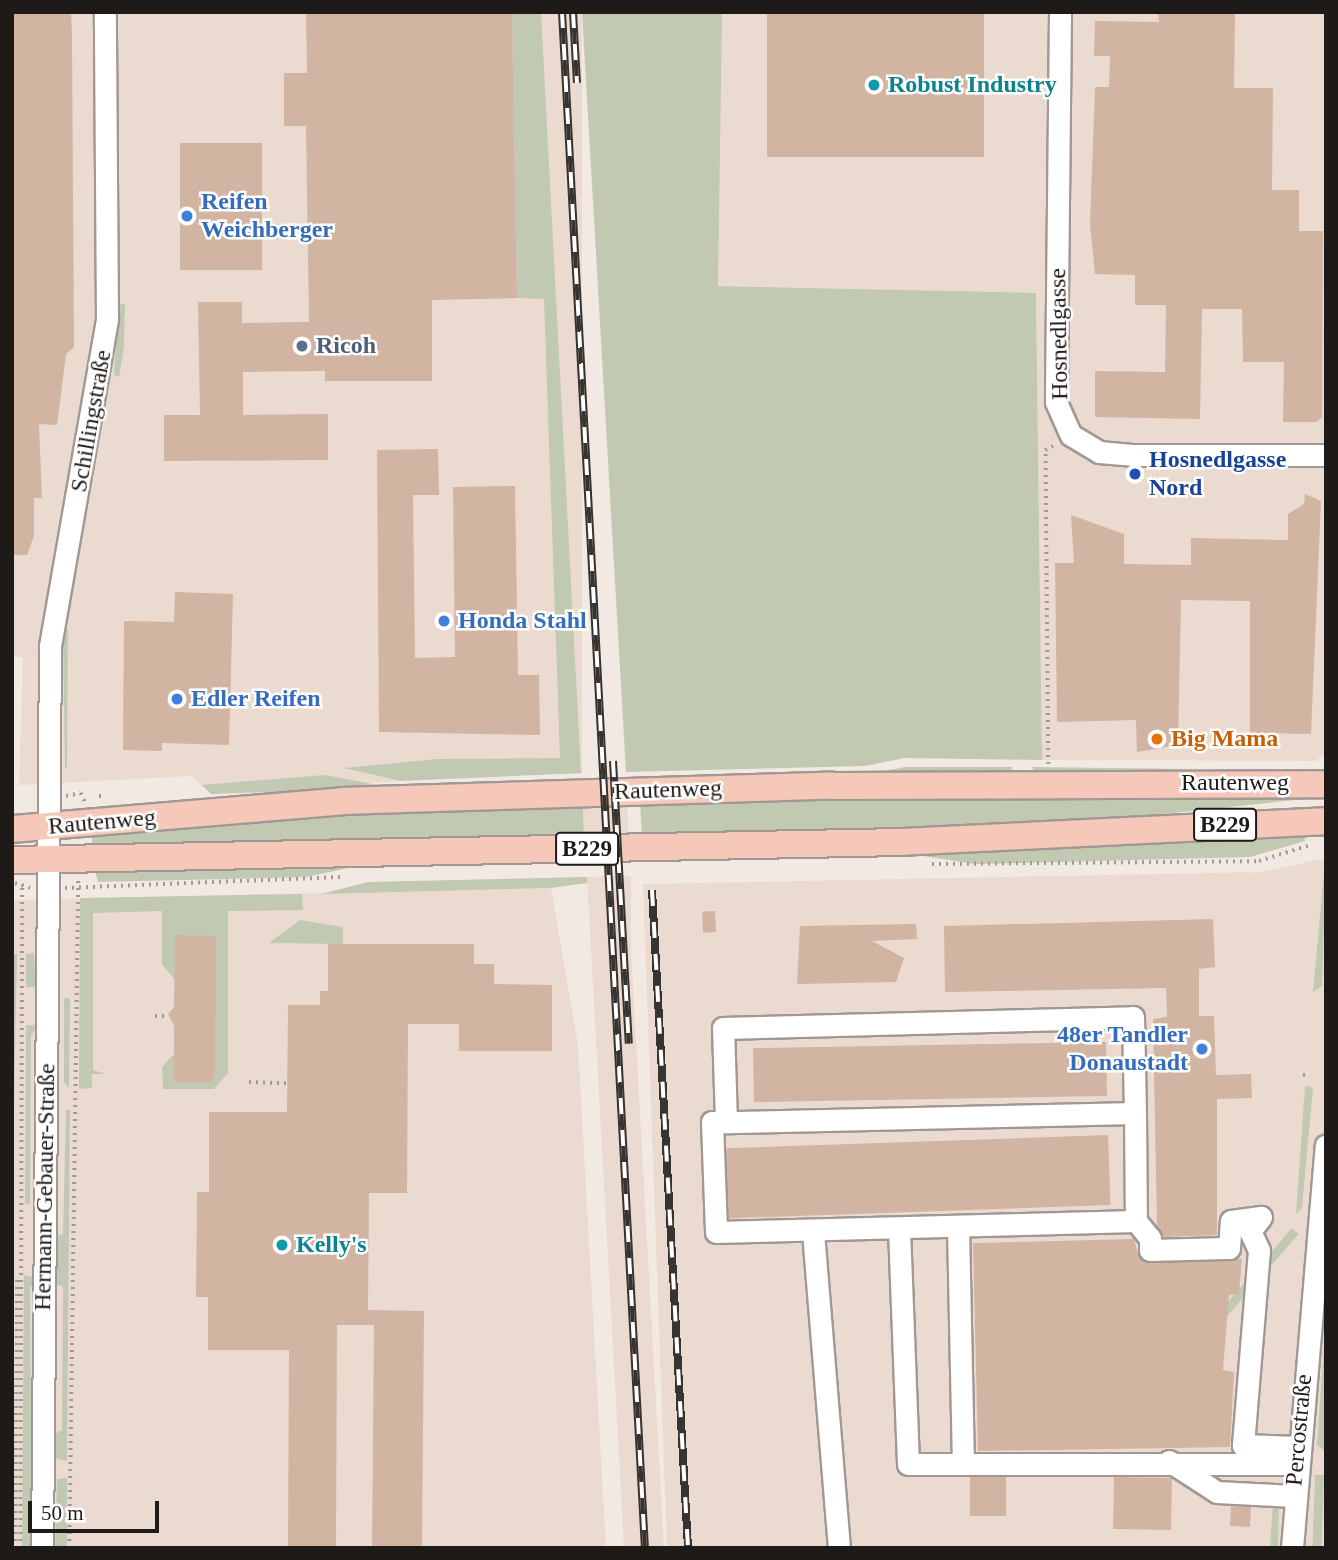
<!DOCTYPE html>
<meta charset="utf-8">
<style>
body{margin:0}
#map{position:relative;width:1338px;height:1560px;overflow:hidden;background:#f3e9e3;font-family:"Times New Roman",serif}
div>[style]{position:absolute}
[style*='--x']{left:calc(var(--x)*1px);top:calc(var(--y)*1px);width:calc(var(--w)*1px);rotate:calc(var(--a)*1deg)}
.built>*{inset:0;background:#ebdad0;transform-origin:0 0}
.green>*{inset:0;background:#c2c9b2;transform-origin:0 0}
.building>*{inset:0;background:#d2b4a2;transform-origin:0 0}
.path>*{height:3.5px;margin-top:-1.75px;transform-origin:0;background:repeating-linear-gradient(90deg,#a19995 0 2px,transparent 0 7px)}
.roads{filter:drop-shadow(2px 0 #a19893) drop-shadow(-2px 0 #a19893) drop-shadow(0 2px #a19893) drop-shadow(0 -2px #a19893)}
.minor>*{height:21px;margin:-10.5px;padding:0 10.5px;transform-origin:10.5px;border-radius:10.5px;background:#fff}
.major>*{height:26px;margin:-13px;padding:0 13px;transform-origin:13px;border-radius:13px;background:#f5c8b9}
.rail>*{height:8px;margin-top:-4px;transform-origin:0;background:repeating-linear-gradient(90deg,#fff 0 16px,#373330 0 32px);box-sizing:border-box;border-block:2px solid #373330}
.dots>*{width:19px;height:19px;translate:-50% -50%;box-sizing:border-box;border:4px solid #fff;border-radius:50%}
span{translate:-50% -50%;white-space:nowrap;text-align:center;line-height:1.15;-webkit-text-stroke:5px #fff;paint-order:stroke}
.shield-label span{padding:2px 5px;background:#fff;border:2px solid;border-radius:5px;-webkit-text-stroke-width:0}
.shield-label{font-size:23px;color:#1e1a18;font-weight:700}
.culture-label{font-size:24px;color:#0d838f;font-weight:700}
.left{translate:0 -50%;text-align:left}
.shop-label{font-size:24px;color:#366cbe;font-weight:700}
.right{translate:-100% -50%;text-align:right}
.street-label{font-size:24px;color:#1e1a18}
.service-label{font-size:24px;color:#4e5e75;font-weight:700}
.transit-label{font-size:24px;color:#164399;font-weight:700}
.food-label{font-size:24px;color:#c56008;font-weight:700}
.frame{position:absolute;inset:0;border:14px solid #1e1a18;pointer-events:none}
.scale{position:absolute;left:28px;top:1501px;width:131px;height:32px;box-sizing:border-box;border:4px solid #1e1a18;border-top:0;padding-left:9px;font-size:21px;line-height:24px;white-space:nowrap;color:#1e1a18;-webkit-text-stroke:5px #fff;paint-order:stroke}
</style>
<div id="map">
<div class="built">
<i style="clip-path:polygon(12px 12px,525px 12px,573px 769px,211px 794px,191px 776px,19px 785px,23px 657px,12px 656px)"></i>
<i style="left:541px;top:12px;width:41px;height:762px"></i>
<i style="clip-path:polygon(602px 12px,1326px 12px,1326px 752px,1316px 761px,1042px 760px,1036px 294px,615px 283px)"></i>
<i style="left:627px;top:802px;width:36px;height:44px;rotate:87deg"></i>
<i style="clip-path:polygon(1326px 858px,1326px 1548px,667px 1548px,643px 884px,1261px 872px)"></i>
<i style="clip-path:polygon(631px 876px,631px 949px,664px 1548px,624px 1548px,587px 877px)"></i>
<i style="clip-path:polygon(551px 888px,578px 1044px,606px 1548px,12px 1548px,12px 900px)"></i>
</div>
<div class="green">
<i style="clip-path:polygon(512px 12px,541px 12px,581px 773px,401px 781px,344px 768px,437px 759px,560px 758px,544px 299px,517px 298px)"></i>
<i style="clip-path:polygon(582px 12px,722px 12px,718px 286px,1036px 293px,1042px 760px,905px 758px,865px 766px,626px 772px)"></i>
<i style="clip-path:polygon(125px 304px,124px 347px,119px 377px,114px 375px,118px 305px)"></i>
<i style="clip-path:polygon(68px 628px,67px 765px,65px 771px,63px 636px)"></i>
<i style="clip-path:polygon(905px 767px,1012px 767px,1010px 775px,869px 774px)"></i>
<i style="clip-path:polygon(1032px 767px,1191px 769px,1035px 774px)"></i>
<i style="clip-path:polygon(325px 775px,393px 788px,211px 794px,202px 785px)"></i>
<i style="clip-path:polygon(1304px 792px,1304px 799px,1069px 824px,642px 838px,640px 802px)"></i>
<i style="clip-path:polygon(583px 803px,584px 839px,93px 851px,92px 836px,261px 818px)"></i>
<i style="clip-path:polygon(1304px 832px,1305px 841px,1250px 857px,975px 864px,916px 855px)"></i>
<i style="clip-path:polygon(1326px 858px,1322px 986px,1313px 992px,1325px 861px)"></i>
<i style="clip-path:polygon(358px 866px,306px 877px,98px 882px,94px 868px)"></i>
<i style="clip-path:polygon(587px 877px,587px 883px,551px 888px,321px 894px,368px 882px)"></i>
<i style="clip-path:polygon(302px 894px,303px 910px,228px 911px,228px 1073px,214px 1089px,163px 1089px,162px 1067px,174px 1054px,178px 1081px,215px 1076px,215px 938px,175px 980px,162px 964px,162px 911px,93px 913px,93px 1070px,106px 1074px,92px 1074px,92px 1088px,79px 1089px,80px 898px)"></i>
<i style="clip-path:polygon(300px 920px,343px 927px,343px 944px,269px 943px)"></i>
<i style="clip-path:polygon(34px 953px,36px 987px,26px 987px,26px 954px)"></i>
<i style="clip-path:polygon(12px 954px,17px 954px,12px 1205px)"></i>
<i style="clip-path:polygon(64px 998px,70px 998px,69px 1088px,64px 1082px)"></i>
<i style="clip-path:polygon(26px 1025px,38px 1025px,31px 1036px,30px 1204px,25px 1204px)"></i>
<i style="clip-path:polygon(1305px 1086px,1313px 1087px,1302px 1208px,1296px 1214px)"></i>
<i style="clip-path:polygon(66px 1110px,70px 1110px,67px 1461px,56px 1458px,55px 1434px,62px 1430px,63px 1287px,56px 1284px,56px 1236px,63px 1234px)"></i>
<i style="left:1292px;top:1228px;width:9px;height:213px;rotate:41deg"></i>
<i style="clip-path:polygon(24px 1275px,34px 1277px,36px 1286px,30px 1287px,32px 1548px,22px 1548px)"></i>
<i style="clip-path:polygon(1326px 1317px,1326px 1452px,1317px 1445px)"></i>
<i style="left:1324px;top:1475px;width:73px;height:9px;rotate:92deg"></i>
<i style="clip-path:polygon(67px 1478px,67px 1548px,55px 1548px,57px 1479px)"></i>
<i style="clip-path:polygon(1273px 1503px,1279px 1509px,1278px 1548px,1270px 1548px)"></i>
</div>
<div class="building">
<i style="clip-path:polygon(12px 12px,71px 12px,72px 36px,74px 347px,66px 354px,57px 425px,39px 424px,42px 498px,34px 498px,34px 536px,27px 555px,12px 555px)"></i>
<i style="clip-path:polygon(306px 12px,512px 12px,517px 298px,432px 300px,432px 381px,325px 381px,325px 371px,243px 372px,243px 415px,328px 414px,328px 460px,164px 461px,164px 415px,200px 415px,198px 302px,242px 302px,242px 323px,309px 322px,306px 126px,284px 126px,284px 73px,307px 73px)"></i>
<i style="left:767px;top:12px;width:217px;height:145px"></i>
<i style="clip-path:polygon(1158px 12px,1235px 12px,1234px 88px,1273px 88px,1272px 190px,1299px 190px,1299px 231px,1323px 231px,1322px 417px,1317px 422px,1283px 422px,1284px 362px,1243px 362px,1242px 309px,1202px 309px,1200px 419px,1095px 417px,1095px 371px,1165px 372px,1166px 305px,1135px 305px,1135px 275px,1095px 274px,1090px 224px,1095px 87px,1109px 87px,1110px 56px,1094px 56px,1095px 21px,1159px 22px)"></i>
<i style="left:262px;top:143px;width:127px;height:82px;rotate:90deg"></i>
<i style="clip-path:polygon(438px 449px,439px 495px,413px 495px,415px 658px,455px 657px,453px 487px,515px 486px,518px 675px,539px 675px,540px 735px,379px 732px,377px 450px)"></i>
<i style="clip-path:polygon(1305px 494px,1321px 501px,1311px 734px,1250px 733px,1250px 601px,1181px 600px,1178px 745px,1137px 752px,1136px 720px,1057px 722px,1055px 563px,1074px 563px,1071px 515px,1124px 534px,1124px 564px,1191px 565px,1191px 538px,1288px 540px,1288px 514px,1304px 504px)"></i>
<i style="clip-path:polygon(175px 592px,233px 594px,229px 745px,162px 743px,162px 751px,123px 750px,124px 621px,174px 622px)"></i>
<i style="left:715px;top:911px;width:21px;height:13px;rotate:87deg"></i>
<i style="clip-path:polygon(1213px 919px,1215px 967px,1199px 969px,1199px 1016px,1214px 1016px,1216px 1075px,1251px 1074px,1252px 1098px,1217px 1099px,1217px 1235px,1163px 1237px,1157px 1226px,1153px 1019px,1167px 1017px,1166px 988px,945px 992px,944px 926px)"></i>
<i style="clip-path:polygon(916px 924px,917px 939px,872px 941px,904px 958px,896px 982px,797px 984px,800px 926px)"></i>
<i style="clip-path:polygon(175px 935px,216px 936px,215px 1076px,210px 1082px,176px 1082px,174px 1076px,174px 1025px,168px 1014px,174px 1007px)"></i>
<i style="clip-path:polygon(328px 944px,474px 944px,474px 964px,494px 964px,494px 984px,552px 985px,552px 1051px,459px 1051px,459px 1024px,408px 1024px,407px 1193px,369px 1193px,368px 1310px,424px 1311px,422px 1548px,372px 1548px,374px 1325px,337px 1325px,336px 1548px,288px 1548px,289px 1350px,208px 1350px,208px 1297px,196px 1297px,197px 1192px,209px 1192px,209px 1112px,287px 1112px,288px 1005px,320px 1005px,320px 991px,328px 991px)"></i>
<i style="left:1106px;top:1042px;width:54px;height:353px;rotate:89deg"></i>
<i style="left:1108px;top:1135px;width:70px;height:382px;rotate:88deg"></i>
<i style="clip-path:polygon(1134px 1239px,1139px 1257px,1150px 1263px,1242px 1259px,1239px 1294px,1229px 1295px,1223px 1370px,1234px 1372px,1230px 1447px,978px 1451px,973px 1243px)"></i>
<i style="left:970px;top:1477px;width:36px;height:39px"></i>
<i style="left:1114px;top:1477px;width:58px;height:52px;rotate:1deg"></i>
<i style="left:1231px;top:1506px;width:20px;height:20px;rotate:3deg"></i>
</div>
<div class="path">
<i style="--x:1048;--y:764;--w:314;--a:-90.5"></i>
<i style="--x:1045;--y:450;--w:13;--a:-27"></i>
<i style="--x:66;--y:796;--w:15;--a:-11"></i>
<i style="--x:81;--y:793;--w:10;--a:66"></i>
<i style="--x:99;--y:796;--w:6;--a:0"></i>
<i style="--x:932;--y:864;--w:327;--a:-0.5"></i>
<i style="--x:1259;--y:861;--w:53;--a:-17.4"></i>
<i style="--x:15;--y:883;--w:16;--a:18"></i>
<i style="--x:65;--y:888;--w:276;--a:-2.3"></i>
<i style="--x:155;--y:1016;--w:14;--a:0"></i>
<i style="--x:1303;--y:1075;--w:4;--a:0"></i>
<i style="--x:249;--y:1082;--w:38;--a:2"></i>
<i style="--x:15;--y:1548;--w:269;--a:-89.6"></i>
<i style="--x:20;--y:1548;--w:663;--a:-89.83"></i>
<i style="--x:69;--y:1548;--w:669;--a:-89.23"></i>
</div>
<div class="roads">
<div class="minor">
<i style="--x:1060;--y:12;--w:390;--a:90.6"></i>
<i style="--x:1056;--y:402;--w:36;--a:66"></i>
<i style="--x:1071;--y:435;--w:33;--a:31"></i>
<i style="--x:1099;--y:452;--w:36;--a:5"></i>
<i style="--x:1135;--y:455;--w:191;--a:0"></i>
<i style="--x:1135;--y:1113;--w:409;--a:178.7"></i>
<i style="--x:726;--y:1122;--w:94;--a:-91.8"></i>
<i style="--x:723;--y:1028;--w:410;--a:-1.5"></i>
<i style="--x:1133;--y:1017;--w:96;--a:88.8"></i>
<i style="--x:1135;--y:1113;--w:108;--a:89.5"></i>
<i style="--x:1136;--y:1221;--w:22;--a:51"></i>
<i style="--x:1150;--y:1238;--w:12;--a:90"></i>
<i style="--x:1150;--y:1250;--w:79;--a:-1.5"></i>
<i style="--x:1229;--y:1248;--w:27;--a:-86"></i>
<i style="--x:1231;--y:1221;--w:30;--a:-8"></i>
<i style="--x:726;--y:1122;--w:14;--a:180"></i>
<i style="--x:712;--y:1122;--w:110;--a:87.9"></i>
<i style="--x:716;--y:1232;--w:420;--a:-1.5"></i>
<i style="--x:1261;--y:1217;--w:18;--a:128"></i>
<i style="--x:1250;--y:1231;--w:21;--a:65"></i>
<i style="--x:1259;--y:1250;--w:196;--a:94.7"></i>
<i style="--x:1243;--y:1445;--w:54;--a:2.1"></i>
<i style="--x:958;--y:1227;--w:236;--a:88.8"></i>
<i style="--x:899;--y:1229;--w:235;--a:87.8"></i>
<i style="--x:908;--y:1464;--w:388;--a:0"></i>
<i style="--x:813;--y:1232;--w:317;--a:85.3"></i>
<i style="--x:1169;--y:1461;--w:57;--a:32.9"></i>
<i style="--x:1217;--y:1492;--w:77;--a:3"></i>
<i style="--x:42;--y:1548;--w:902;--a:-89.49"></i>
<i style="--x:50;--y:646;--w:332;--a:-80.1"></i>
<i style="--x:107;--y:319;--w:307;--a:-90.4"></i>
<i style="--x:1292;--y:1548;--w:404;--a:-85.2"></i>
</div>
<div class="major">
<i style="--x:12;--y:829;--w:331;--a:-4.8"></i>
<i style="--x:342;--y:801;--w:490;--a:-1.8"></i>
<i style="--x:832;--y:786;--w:494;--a:-0.2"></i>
<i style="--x:12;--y:860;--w:889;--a:-1.16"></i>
<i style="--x:901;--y:842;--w:426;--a:-2.8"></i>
</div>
</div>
<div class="rail">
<i style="--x:562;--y:12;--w:1538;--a:86.91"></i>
<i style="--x:573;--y:12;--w:71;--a:86.8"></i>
<i style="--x:613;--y:761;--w:283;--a:86.8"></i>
<i style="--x:652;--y:890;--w:659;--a:86.87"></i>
</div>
<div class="dots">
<i style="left:874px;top:85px;background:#0f9aa8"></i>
<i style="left:187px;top:216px;background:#3f7fe0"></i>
<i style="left:302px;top:346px;background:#5c6f8a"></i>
<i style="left:1135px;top:474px;background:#1a4fb4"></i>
<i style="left:444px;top:621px;background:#3f7fe0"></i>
<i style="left:177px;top:699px;background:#3f7fe0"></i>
<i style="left:1157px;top:739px;background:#e8710a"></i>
<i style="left:1202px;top:1049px;background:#3f7fe0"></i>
<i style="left:282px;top:1245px;background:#0f9aa8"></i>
</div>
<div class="shield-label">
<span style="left:1225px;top:825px">B229</span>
<span style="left:587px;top:849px">B229</span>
</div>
<div class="culture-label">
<span class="left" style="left:888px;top:85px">Robust Industry</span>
<span class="left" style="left:296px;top:1245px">Kelly's</span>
</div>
<div class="shop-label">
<span class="left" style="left:201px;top:216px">Reifen<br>Weichberger</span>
<span class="left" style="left:458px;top:621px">Honda Stahl</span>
<span class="left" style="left:191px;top:699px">Edler Reifen</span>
<span class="right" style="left:1188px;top:1049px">48er Tandler<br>Donaustadt</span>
</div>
<div class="street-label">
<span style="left:1059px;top:334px;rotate:-91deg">Hosnedlgasse</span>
<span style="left:91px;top:421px;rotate:-80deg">Schillingstraße</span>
<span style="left:1235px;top:783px">Rautenweg</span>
<span style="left:668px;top:790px;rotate:-2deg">Rautenweg</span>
<span style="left:102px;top:822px;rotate:-5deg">Rautenweg</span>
<span style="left:45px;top:1187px;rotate:-89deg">Hermann-Gebauer-Straße</span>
<span style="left:1299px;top:1430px;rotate:-85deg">Percostraße</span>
</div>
<div class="service-label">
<span class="left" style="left:316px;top:346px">Ricoh</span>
</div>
<div class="transit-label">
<span class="left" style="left:1149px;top:474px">Hosnedlgasse<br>Nord</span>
</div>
<div class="food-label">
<span class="left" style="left:1171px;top:739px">Big Mama</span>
</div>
<div class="frame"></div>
<div class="scale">50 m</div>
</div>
